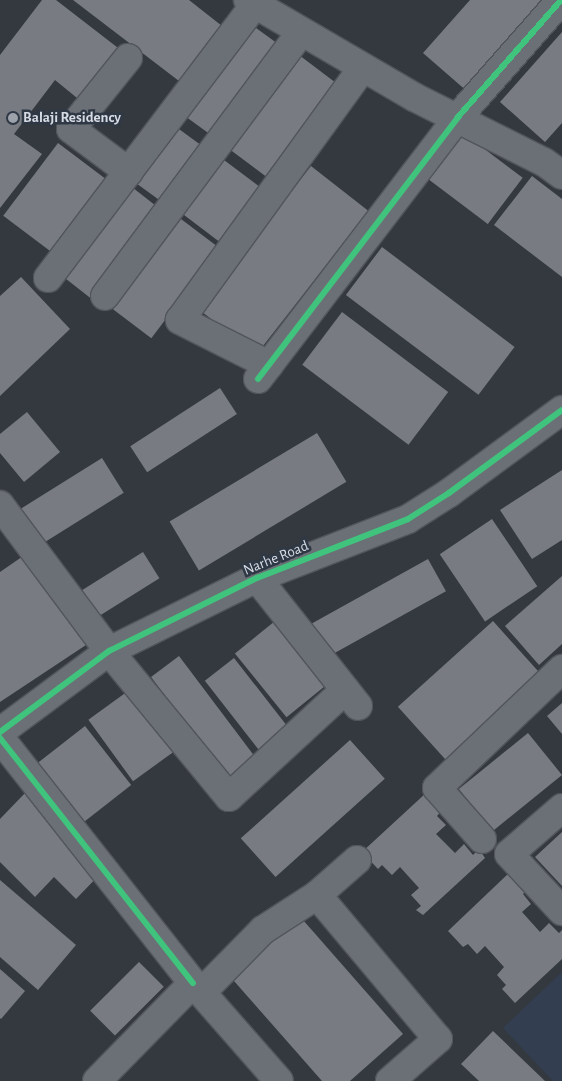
<!DOCTYPE html>
<style>
body{margin:0}
#map{position:relative;width:562px;height:1081px;overflow:hidden;background:#343940;font-family:"Alegreya Sans",sans-serif}
div>[style]{position:absolute}
[style*='--x']{left:calc(var(--x)*1px);top:calc(var(--y)*1px);width:calc(var(--w)*1px);rotate:calc(var(--a)*1deg)}
.built>*{inset:0;background:#333e50}
.building>*{inset:0;background:#787c82;transform-origin:0 0}
.roads{filter:drop-shadow(1px 0 #52555c) drop-shadow(-1px 0 #52555c) drop-shadow(0 1px #52555c) drop-shadow(0 -1px #52555c)}
.minor>*{height:28px;margin:-14px;padding:0 14px;transform-origin:14px;border-radius:14px;background:#6b6f76}
.cycleway>*{height:6px;margin:-3px;padding:0 3px;transform-origin:3px;border-radius:3px;background:#40c37c}
.dots>*{width:14px;height:14px;translate:-50% -50%;box-sizing:border-box;border:2px solid #2f3845;border-radius:50%}
span{translate:-50% -50%;white-space:nowrap;text-align:center;line-height:1.15;-webkit-text-stroke:5px #2f3845;paint-order:stroke}
.poi-label{font-size:15px;color:#d6dbe4;font-weight:700}
.left{translate:0 -50%;text-align:left}
.street-label{font-size:15px;color:#d6dbe4}
</style>
<div id="map">
<div class="built">
<i style="clip-path:polygon(562px 972px,562px 1081px,553px 1081px,503px 1028px)"></i>
</div>
<div class="building">
<i style="clip-path:polygon(42px 0,56px 0,122px 51px,82px 102px,55px 80px,14px 134px,42px 154px,0 208px,0 55px)"></i>
<i style="clip-path:polygon(73px 0,189px 0,222px 26px,179px 81px)"></i>
<i style="clip-path:polygon(470px 0,550px 0,469px 93px,423px 53px)"></i>
<i style="left:252px;top:25px;width:37px;height:113px;rotate:36deg"></i>
<i style="clip-path:polygon(562px 32px,562px 123px,545px 142px,500px 102px)"></i>
<i style="left:299px;top:55px;width:46px;height:117px;rotate:37deg"></i>
<i style="left:172px;top:124px;width:42px;height:69px;rotate:36deg"></i>
<i style="left:462px;top:132px;width:76px;height:58px;rotate:37deg"></i>
<i style="left:58px;top:143px;width:69px;height:91px;rotate:37deg"></i>
<i style="left:224px;top:160px;width:45px;height:68px;rotate:37deg"></i>
<i style="left:311px;top:166px;width:73px;height:182px;rotate:38deg"></i>
<i style="clip-path:polygon(532px 176px,562px 199px,562px 277px,494px 225px)"></i>
<i style="left:128px;top:184px;width:41px;height:113px;rotate:38deg"></i>
<i style="left:181px;top:219px;width:48px;height:113px;rotate:37deg"></i>
<i style="left:382px;top:247px;width:166px;height:60px;rotate:37deg"></i>
<i style="clip-path:polygon(21px 277px,70px 329px,0 396px,0 296px)"></i>
<i style="left:342px;top:312px;width:133px;height:66px;rotate:37deg"></i>
<i style="left:220px;top:388px;width:31px;height:107px;rotate:57deg"></i>
<i style="clip-path:polygon(27px 412px,60px 452px,24px 482px,0 453px,0 434px)"></i>
<i style="left:317px;top:433px;width:57px;height:172px;rotate:59deg"></i>
<i style="left:102px;top:458px;width:41px;height:106px;rotate:58deg"></i>
<i style="clip-path:polygon(562px 470px,562px 540px,532px 559px,500px 510px)"></i>
<i style="left:492px;top:519px;width:81px;height:63px;rotate:56deg"></i>
<i style="clip-path:polygon(29px 552px,89px 643px,0 702px,0 572px)"></i>
<i style="left:143px;top:552px;width:31px;height:80px;rotate:58deg"></i>
<i style="left:428px;top:559px;width:37px;height:138px;rotate:61deg"></i>
<i style="clip-path:polygon(562px 576px,562px 644px,539px 665px,505px 626px)"></i>
<i style="left:280px;top:617px;width:82px;height:58px;rotate:51deg"></i>
<i style="left:493px;top:621px;width:78px;height:128px;rotate:48deg"></i>
<i style="left:179px;top:656px;width:129px;height:35px;rotate:53deg"></i>
<i style="left:234px;top:658px;width:91px;height:37px;rotate:52deg"></i>
<i style="left:128px;top:691px;width:76px;height:49px;rotate:54deg"></i>
<i style="clip-path:polygon(562px 703px,562px 734px,547px 716px)"></i>
<i style="left:85px;top:726px;width:75px;height:64px;rotate:52deg"></i>
<i style="left:528px;top:733px;width:54px;height:89px;rotate:51deg"></i>
<i style="left:350px;top:740px;width:52px;height:147px;rotate:48deg"></i>
<i style="clip-path:polygon(26px 792px,104px 870px,76px 899px,54px 877px,35px 897px,0 862px,0 819px)"></i>
<i style="clip-path:polygon(426px 793px,442px 810px,437px 816px,446px 825px,436px 834px,455px 853px,464px 844px,473px 855px,479px 849px,485px 858px,423px 915px,416px 910px,421px 906px,411px 895px,419px 888px,400px 867px,392px 875px,382px 865px,378px 869px,362px 852px)"></i>
<i style="clip-path:polygon(562px 832px,562px 886px,535px 857px)"></i>
<i style="clip-path:polygon(511px 871px,528px 889px,523px 894px,531px 904px,522px 912px,540px 932px,549px 923px,559px 933px,562px 930px,562px 959px,515px 1003px,502px 989px,506px 985px,497px 975px,504px 967px,485px 946px,477px 954px,468px 944px,463px 947px,448px 931px)"></i>
<i style="clip-path:polygon(0 880px,76px 945px,38px 990px,0 957px)"></i>
<i style="clip-path:polygon(296px 912px,403px 1034px,350px 1081px,322px 1081px,227px 973px)"></i>
<i style="left:139px;top:962px;width:35px;height:69px;rotate:45deg"></i>
<i style="clip-path:polygon(0 969px,25px 991px,1px 1019px,0 1018px)"></i>
<i style="clip-path:polygon(493px 1031px,545px 1081px,479px 1081px,461px 1064px)"></i>
</div>
<div class="roads">
<div class="minor">
<i style="--x:248;--y:0;--w:192;--a:30.3"></i>
<i style="--x:414;--y:97;--w:145;--a:26.6"></i>
<i style="--x:544;--y:162;--w:22;--a:36"></i>
<i style="--x:128;--y:58;--w:91;--a:128.8"></i>
<i style="--x:71;--y:129;--w:72;--a:36.6"></i>
<i style="--x:48;--y:278;--w:343;--a:-52.9"></i>
<i style="--x:105;--y:296;--w:329;--a:-53.4"></i>
<i style="--x:269;--y:365;--w:100;--a:-153.2"></i>
<i style="--x:180;--y:320;--w:312;--a:-54.1"></i>
<i style="--x:258;--y:379;--w:330;--a:-52.6"></i>
<i style="--x:458;--y:117;--w:156;--a:-48.6"></i>
<i style="--x:0;--y:505;--w:182;--a:53.3"></i>
<i style="--x:109;--y:651;--w:189;--a:50.6"></i>
<i style="--x:229;--y:797;--w:158;--a:-42.7"></i>
<i style="--x:257;--y:578;--w:163;--a:51.7"></i>
<i style="--x:0;--y:732;--w:136;--a:-36.6"></i>
<i style="--x:109;--y:651;--w:165;--a:-26.3"></i>
<i style="--x:257;--y:578;--w:162;--a:-21.3"></i>
<i style="--x:408;--y:519;--w:49;--a:-32.4"></i>
<i style="--x:449;--y:493;--w:140;--a:-36.3"></i>
<i style="--x:0;--y:738;--w:312;--a:51.8"></i>
<i style="--x:193;--y:983;--w:130;--a:48.7"></i>
<i style="--x:562;--y:808;--w:70;--a:139"></i>
<i style="--x:509;--y:854;--w:78;--a:47.1"></i>
<i style="--x:482;--y:839;--w:68;--a:-131.4"></i>
<i style="--x:437;--y:788;--w:173;--a:-43.6"></i>
<i style="--x:317;--y:895;--w:53;--a:-41.2"></i>
<i style="--x:202;--y:992;--w:87;--a:-45.5"></i>
<i style="--x:263;--y:930;--w:64;--a:-32.9"></i>
<i style="--x:317;--y:895;--w:188;--a:50"></i>
<i style="--x:438;--y:1039;--w:64;--a:138.8"></i>
<i style="--x:97;--y:1081;--w:137;--a:-45.6"></i>
</div>
</div>
<div class="cycleway">
<i style="--x:258;--y:379;--w:330;--a:-52.6"></i>
<i style="--x:458;--y:117;--w:156;--a:-48.6"></i>
<i style="--x:0;--y:732;--w:136;--a:-36.6"></i>
<i style="--x:109;--y:651;--w:165;--a:-26.3"></i>
<i style="--x:257;--y:578;--w:162;--a:-21.3"></i>
<i style="--x:408;--y:519;--w:49;--a:-32.4"></i>
<i style="--x:449;--y:493;--w:140;--a:-36.3"></i>
<i style="--x:0;--y:738;--w:312;--a:51.8"></i>
</div>
<div class="dots">
<i style="left:13px;top:118px;background:#9da2ab"></i>
</div>
<div class="poi-label">
<span class="left" style="left:23px;top:118px">Balaji Residency</span>
</div>
<div class="street-label">
<span style="left:276px;top:558px;rotate:-22deg">Narhe Road</span>
</div>
</div>
